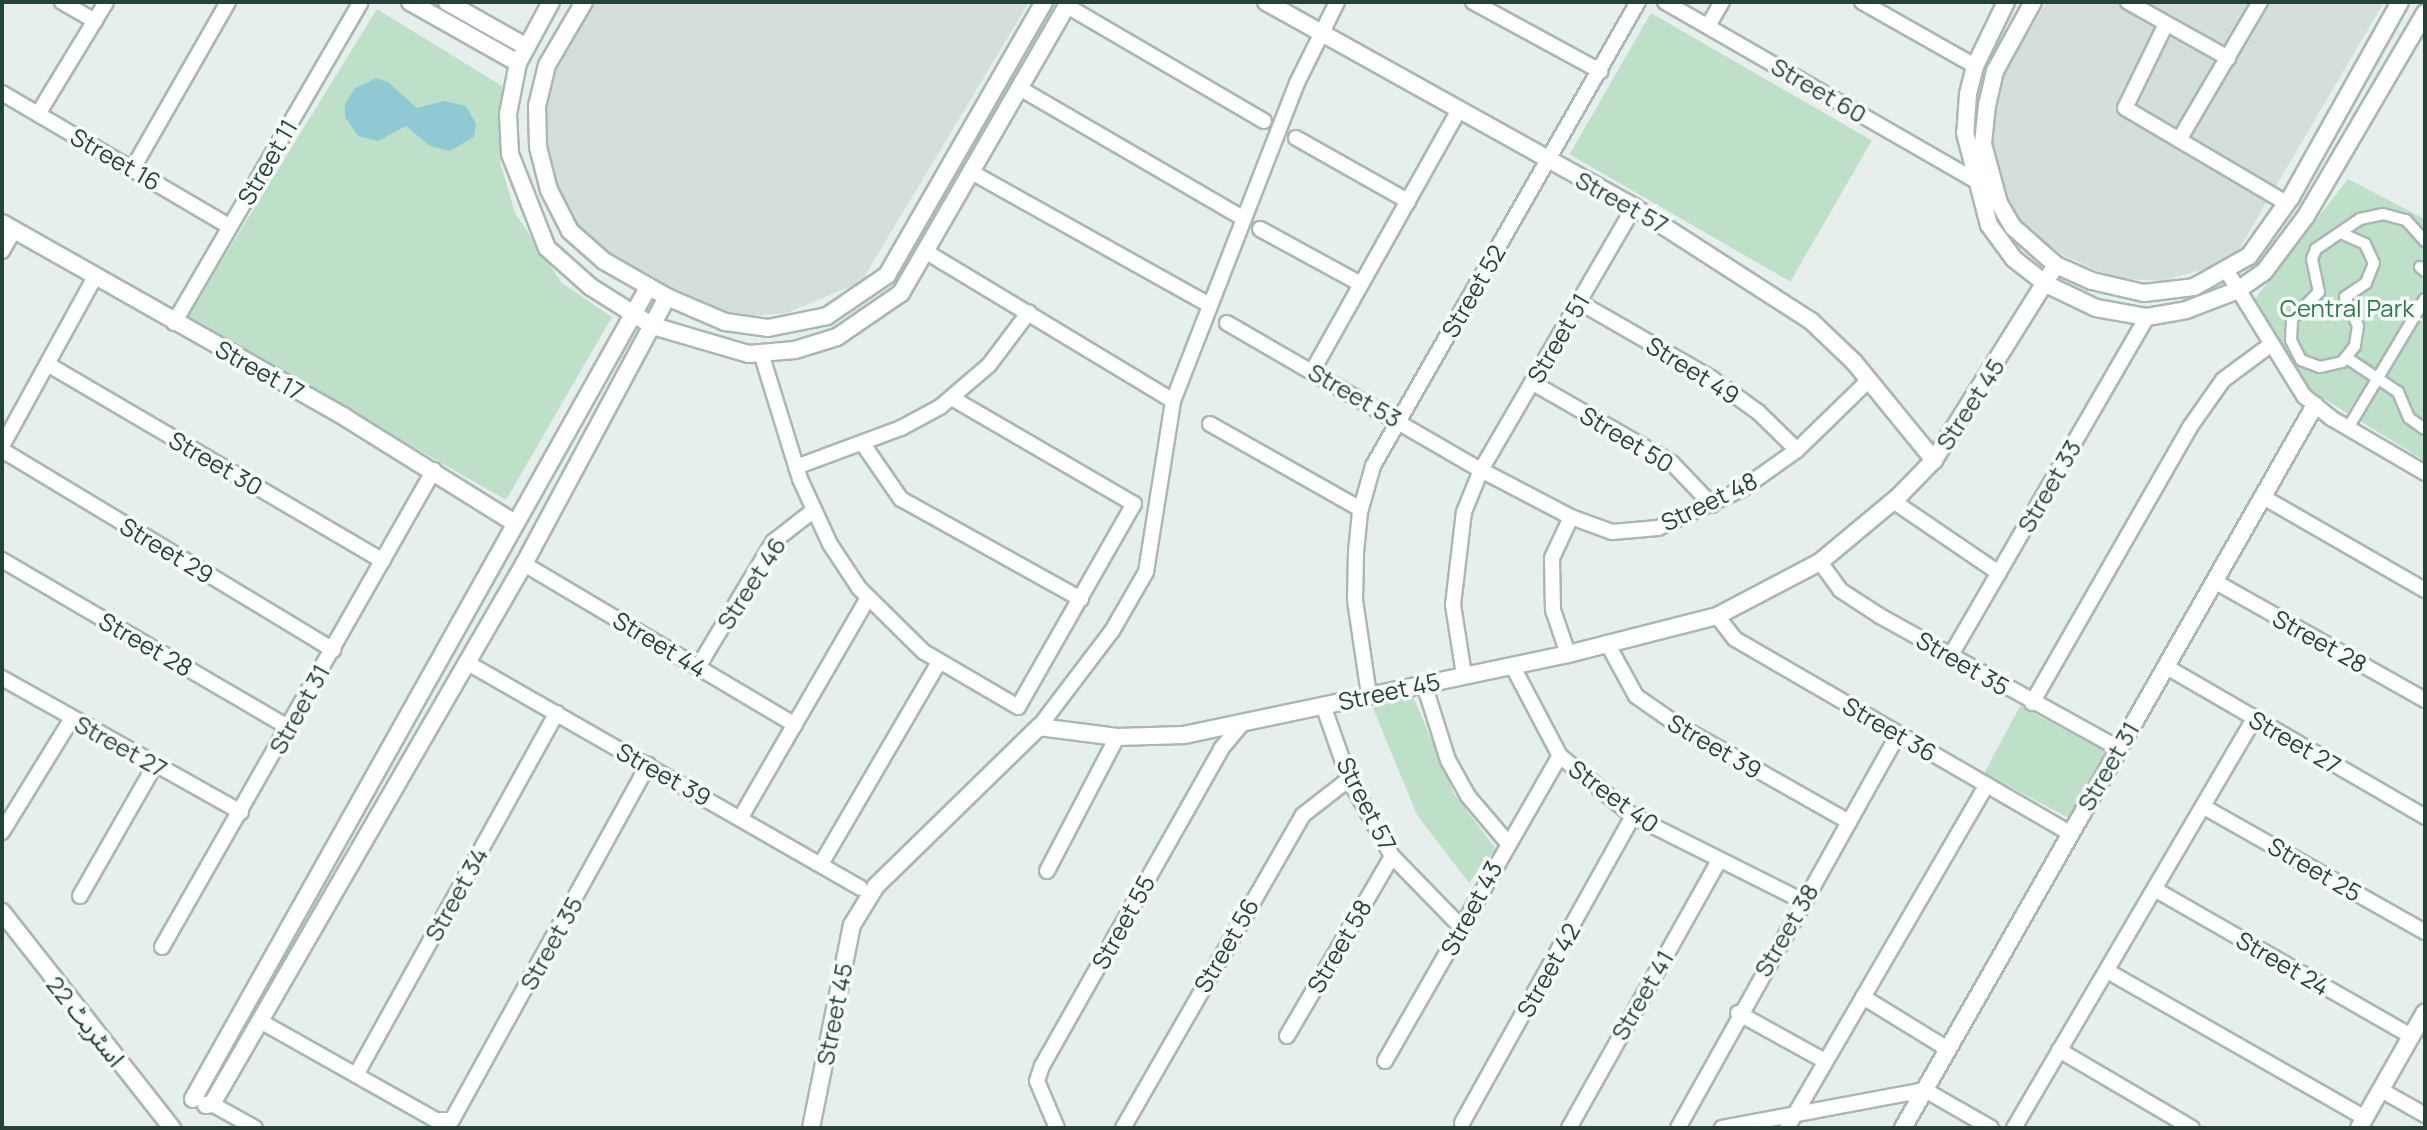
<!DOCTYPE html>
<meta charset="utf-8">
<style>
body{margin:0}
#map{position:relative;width:2427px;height:1130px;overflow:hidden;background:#e6efeb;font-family:Manrope,"Noto Sans Arabic",sans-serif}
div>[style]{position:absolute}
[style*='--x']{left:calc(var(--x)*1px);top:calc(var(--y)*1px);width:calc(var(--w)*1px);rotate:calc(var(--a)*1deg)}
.built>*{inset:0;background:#d4dfda}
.green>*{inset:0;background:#bfe0c8;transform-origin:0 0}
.water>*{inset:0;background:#8ec9d4}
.roads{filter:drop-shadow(2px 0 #a8b8b2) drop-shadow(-2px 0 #a8b8b2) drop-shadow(0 2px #a8b8b2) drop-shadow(0 -2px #a8b8b2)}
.pedestrian>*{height:10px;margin:-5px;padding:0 5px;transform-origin:5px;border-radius:5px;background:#fff}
.minor>*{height:14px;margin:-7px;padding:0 7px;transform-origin:7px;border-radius:7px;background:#fff}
.tertiary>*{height:16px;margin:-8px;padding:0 8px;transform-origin:8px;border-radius:8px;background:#fff}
span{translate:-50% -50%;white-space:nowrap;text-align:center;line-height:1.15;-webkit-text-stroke:7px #f7fbf9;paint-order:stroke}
.street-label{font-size:24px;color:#24423a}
.park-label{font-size:24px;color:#2d7a4b}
.frame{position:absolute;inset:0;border:4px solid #24423a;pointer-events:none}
</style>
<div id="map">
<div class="built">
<i style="clip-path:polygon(594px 2px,1029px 2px,861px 282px,787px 313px,728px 318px,668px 294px,613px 257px,573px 225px,554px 183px,543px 137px,548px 87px)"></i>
<i style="clip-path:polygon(2047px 2px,2384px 2px,2239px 249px,2222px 264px,2161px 281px,2114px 278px,2065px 256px,2025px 230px,1994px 168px,1993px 130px,2001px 76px)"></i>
</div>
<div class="green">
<i style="clip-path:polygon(377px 9px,502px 86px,500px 162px,515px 213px,562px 283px,612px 317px,506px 500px,187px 317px)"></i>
<i style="left:1651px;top:13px;width:255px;height:163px;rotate:30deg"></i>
<i style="clip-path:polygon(2348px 179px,2425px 219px,2425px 461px,2313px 392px,2279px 349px,2254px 300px)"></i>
<i style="clip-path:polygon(1413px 696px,1454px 794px,1496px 849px,1469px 883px,1417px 815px,1373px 708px)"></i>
<i style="left:2020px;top:706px;width:98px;height:76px;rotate:28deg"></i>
</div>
<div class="water">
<i style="clip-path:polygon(376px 78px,388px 82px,417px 108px,444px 101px,466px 106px,476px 124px,474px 137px,450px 151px,430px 146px,406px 126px,378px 141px,358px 136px,345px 117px,345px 104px,355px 88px)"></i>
</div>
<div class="roads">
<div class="pedestrian">
<i style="--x:2343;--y:234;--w:24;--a:24"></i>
<i style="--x:2365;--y:244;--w:21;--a:65"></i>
<i style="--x:2374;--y:263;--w:22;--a:112"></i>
<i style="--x:2366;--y:283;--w:25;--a:146"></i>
<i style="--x:2345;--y:297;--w:32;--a:66"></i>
<i style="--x:2358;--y:326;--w:20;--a:99"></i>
<i style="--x:2355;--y:346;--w:21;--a:129"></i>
<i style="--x:2342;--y:362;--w:23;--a:167"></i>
<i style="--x:2320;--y:367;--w:20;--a:-160"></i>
<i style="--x:2301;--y:360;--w:22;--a:-117"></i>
<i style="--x:2291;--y:340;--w:21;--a:-87"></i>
<i style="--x:2292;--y:319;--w:38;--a:-45"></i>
<i style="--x:2319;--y:292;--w:34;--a:-102"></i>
<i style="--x:2312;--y:259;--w:11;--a:-68"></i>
<i style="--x:2316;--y:249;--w:53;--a:-34.3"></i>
<i style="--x:2360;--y:219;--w:24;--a:-12"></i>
<i style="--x:2383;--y:214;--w:24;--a:15"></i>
<i style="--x:2406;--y:220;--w:28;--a:48"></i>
<i style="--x:2420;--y:267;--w:6;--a:39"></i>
<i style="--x:2347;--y:358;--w:61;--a:33.7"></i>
<i style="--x:2398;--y:392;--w:28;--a:67"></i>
<i style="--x:2409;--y:418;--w:19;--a:35"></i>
<i style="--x:2348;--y:428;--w:150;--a:-59.2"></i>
</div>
<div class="minor">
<i style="--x:62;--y:2;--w:38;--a:30"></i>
<i style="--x:1473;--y:2;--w:145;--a:28.5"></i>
<i style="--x:1665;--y:2;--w:355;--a:29.9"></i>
<i style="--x:1862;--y:2;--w:130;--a:29.5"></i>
<i style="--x:2128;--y:2;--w:115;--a:29.2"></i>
<i style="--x:1067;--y:6;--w:228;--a:30.3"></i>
<i style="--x:2166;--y:24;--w:93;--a:116"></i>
<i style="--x:2125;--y:108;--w:187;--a:30.5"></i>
<i style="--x:1708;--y:26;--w:28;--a:-60"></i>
<i style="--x:1021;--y:89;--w:257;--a:30.2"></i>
<i style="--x:2;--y:93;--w:264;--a:30.4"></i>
<i style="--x:38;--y:114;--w:131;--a:-58.7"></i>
<i style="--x:1296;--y:138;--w:129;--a:29.4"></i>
<i style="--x:2179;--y:140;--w:160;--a:-59.6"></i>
<i style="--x:133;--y:168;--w:191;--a:-60.2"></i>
<i style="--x:973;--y:173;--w:270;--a:29.2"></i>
<i style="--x:1260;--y:229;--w:115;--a:28.6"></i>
<i style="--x:2;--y:251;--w:24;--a:-60"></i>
<i style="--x:928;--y:253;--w:286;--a:31.1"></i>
<i style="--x:2228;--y:273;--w:145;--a:58.3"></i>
<i style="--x:2304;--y:396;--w:35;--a:39"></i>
<i style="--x:2331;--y:418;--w:109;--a:30.3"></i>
<i style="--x:1579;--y:302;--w:152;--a:29.9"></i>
<i style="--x:1711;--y:378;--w:58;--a:35.9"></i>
<i style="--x:1758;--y:412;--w:54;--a:44.3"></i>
<i style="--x:174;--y:323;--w:371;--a:-59.8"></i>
<i style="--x:1227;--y:323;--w:293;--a:30.1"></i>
<i style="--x:1481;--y:470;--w:102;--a:27.6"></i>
<i style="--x:1571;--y:517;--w:44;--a:20.1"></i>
<i style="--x:1612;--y:532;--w:46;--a:-5"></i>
<i style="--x:1658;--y:528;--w:93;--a:-24.9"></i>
<i style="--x:1742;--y:489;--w:67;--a:-35.3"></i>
<i style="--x:1797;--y:450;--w:99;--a:-44.2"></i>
<i style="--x:761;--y:353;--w:132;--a:72.8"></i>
<i style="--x:800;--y:479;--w:72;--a:65.2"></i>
<i style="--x:830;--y:544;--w:53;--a:56.6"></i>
<i style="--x:859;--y:588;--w:91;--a:44.6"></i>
<i style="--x:924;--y:652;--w:109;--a:30.3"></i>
<i style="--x:1018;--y:707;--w:234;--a:-60.3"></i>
<i style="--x:1134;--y:504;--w:211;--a:-149.8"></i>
<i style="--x:49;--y:365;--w:387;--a:30.4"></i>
<i style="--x:1313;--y:370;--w:298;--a:-60.7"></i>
<i style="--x:1533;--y:383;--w:160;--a:29.9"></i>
<i style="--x:1672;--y:463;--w:58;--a:46.4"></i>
<i style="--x:1210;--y:424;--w:172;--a:29.5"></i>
<i style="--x:863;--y:444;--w:67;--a:55.4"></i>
<i style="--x:901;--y:499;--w:206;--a:29.1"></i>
<i style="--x:2;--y:446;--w:193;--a:-61.2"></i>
<i style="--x:2;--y:450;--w:387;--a:31.1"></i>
<i style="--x:796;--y:467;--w:112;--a:-20.4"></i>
<i style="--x:901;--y:428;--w:44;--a:-28.3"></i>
<i style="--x:940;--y:407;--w:65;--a:-40.6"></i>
<i style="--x:989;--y:365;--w:66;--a:-53"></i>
<i style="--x:2263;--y:497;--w:187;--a:29.9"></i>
<i style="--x:1893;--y:501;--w:128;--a:34.2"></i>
<i style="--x:2;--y:560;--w:333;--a:30.3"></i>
<i style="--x:1820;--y:562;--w:34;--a:54"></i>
<i style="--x:1840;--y:590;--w:48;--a:33"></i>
<i style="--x:1880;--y:616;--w:272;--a:29"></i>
<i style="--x:524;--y:564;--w:315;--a:30.7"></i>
<i style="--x:2214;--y:581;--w:242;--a:29.4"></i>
<i style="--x:1717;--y:616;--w:29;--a:52"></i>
<i style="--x:1735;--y:639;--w:386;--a:30.1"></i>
<i style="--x:1607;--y:643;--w:60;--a:61.3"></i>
<i style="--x:1636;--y:696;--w:49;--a:35"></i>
<i style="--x:1676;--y:724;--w:199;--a:29.5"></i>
<i style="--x:1568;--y:654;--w:46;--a:-108.8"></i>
<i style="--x:1553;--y:610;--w:52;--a:-91.1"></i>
<i style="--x:1552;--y:558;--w:45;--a:-65.1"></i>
<i style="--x:1951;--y:655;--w:391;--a:-59.9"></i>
<i style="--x:466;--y:662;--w:454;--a:29.8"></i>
<i style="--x:1512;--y:665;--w:103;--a:62.2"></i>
<i style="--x:1560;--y:756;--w:94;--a:39.4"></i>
<i style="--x:1633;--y:816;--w:190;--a:26.6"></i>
<i style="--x:2165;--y:666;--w:301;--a:30.1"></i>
<i style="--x:698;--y:667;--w:146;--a:-59"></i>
<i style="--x:773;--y:542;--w:52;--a:-38"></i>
<i style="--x:1464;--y:675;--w:71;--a:-98.9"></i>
<i style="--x:1453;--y:605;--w:94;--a:-83.3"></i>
<i style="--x:1464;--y:512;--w:45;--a:-68"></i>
<i style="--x:1481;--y:470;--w:304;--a:-59.8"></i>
<i style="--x:2;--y:678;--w:274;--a:29.3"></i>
<i style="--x:1424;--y:684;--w:80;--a:72.5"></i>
<i style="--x:1448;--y:760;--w:41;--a:60.9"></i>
<i style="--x:1468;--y:796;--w:60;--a:49.7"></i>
<i style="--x:1369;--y:695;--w:96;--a:-98.4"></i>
<i style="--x:1355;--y:600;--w:48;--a:-88.8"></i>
<i style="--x:1356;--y:552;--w:40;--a:-84.3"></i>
<i style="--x:1360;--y:512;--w:48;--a:-74.2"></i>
<i style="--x:1373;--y:466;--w:534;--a:-60.27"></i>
<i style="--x:2032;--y:703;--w:318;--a:-60.2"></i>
<i style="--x:2190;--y:427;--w:57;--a:-54.9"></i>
<i style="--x:2223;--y:380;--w:57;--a:-36.5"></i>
<i style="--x:1323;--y:705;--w:78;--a:70.6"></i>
<i style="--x:1349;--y:779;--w:88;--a:60.8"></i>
<i style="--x:1392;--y:856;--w:99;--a:45.8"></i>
<i style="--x:1039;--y:727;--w:121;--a:-52.8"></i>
<i style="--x:1112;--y:631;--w:68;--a:-60"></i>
<i style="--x:1146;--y:572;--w:173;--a:-81"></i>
<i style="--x:1173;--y:401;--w:341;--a:-68.7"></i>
<i style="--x:1297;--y:83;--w:90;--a:-63.7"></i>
<i style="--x:2204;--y:807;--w:254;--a:29.5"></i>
<i style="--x:741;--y:817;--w:253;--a:-59.9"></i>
<i style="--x:2;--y:832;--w:134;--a:-58.4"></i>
<i style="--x:821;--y:864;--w:234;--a:-59.7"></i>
<i style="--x:1047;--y:871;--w:151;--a:-62.4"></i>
<i style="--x:2156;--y:890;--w:294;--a:29.8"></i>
<i style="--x:80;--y:896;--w:151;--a:-60.2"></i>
<i style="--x:162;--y:947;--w:549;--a:-60.31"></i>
<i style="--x:2109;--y:972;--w:295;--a:29.7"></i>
<i style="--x:1863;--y:997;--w:97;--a:31.6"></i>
<i style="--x:1738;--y:1013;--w:99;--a:28.9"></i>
<i style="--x:260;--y:1021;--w:202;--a:29.4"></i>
<i style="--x:436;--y:1120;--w:16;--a:0"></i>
<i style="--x:452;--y:1120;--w:406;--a:-61.1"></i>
<i style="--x:1287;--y:1036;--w:208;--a:-59.7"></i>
<i style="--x:2059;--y:1050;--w:154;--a:30.4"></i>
<i style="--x:1385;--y:1061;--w:352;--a:-60.2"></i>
<i style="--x:356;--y:1075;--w:414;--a:-61"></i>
<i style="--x:2381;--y:1090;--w:51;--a:29.6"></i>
<i style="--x:212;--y:1104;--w:49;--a:29.2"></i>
<i style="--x:1462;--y:1123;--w:351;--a:-60.9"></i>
<i style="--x:1057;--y:1128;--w:51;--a:-113.1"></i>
<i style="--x:1037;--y:1081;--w:16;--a:-72"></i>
<i style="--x:1042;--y:1066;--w:364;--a:-60.5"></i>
<i style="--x:1221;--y:749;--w:33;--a:-50"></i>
<i style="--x:1123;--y:1128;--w:361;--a:-60.1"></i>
<i style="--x:1303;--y:815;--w:58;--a:-38"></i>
<i style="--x:1569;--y:1128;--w:305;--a:-60.7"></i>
<i style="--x:1678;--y:1128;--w:451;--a:-60.8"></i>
<i style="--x:1722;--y:1128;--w:207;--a:-10.6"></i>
<i style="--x:1925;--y:1090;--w:76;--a:29.9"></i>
<i style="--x:1787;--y:1128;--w:397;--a:-59.8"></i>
<i style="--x:2014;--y:1128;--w:476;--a:-59.6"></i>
</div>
<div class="tertiary">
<i style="--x:410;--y:2;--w:124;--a:29.5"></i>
<i style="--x:447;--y:2;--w:90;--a:29.4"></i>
<i style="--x:551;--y:2;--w:69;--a:118.4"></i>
<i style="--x:518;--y:63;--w:52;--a:101.1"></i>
<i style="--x:508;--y:114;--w:40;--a:87.1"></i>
<i style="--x:510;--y:154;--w:101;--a:68.5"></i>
<i style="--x:547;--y:248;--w:59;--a:41.6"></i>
<i style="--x:591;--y:287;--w:73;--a:32.2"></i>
<i style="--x:653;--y:326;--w:100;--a:16.3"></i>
<i style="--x:749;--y:354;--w:46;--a:-5"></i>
<i style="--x:795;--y:350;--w:44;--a:-17.2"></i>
<i style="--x:837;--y:337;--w:78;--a:-34.5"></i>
<i style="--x:901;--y:293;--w:336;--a:-60"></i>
<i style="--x:584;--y:2;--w:73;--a:120.4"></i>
<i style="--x:547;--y:65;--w:42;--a:103.7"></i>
<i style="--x:537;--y:106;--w:41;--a:88.6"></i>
<i style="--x:538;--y:147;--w:44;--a:75.7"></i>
<i style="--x:549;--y:190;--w:46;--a:62.9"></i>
<i style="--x:570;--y:231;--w:45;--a:41.4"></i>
<i style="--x:604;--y:261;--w:73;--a:29.7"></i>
<i style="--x:667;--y:297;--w:63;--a:23.3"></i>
<i style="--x:725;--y:322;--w:43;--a:7.9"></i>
<i style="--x:768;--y:328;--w:60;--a:-11.5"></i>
<i style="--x:827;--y:316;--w:73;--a:-34.3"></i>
<i style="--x:887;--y:275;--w:315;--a:-60.1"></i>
<i style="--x:1266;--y:2;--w:421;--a:29.1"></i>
<i style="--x:1634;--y:207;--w:211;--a:32.8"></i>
<i style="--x:1811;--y:321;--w:59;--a:43.6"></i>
<i style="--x:1854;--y:362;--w:127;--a:50.8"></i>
<i style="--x:2006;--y:2;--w:71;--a:115.8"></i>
<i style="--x:1975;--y:66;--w:29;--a:104"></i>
<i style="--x:1968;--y:94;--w:39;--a:94"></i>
<i style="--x:1965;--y:133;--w:95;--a:75.4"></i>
<i style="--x:1989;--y:225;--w:42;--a:53.7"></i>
<i style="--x:2014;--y:259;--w:41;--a:38"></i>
<i style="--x:2046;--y:284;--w:55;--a:25.6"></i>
<i style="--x:2096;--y:308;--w:52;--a:10"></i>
<i style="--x:2147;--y:317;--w:40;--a:-10"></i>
<i style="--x:2186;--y:310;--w:56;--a:-21"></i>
<i style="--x:2238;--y:290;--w:32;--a:-35"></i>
<i style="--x:2264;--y:272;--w:70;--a:-53.1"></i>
<i style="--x:2306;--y:216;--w:235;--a:-59.6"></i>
<i style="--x:2033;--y:2;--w:79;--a:118.8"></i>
<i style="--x:1995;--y:71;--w:35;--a:103"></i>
<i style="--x:1987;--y:105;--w:39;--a:96"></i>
<i style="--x:1983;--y:144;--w:61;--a:74.8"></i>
<i style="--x:1999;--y:203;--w:28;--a:60"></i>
<i style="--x:2013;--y:227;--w:57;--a:41.5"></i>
<i style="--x:2056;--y:265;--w:39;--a:24"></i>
<i style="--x:2092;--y:281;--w:53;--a:13"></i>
<i style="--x:2144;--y:293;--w:50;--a:-6.8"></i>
<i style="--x:2194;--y:287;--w:63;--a:-29.4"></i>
<i style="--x:2249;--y:256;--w:72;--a:-54.6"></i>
<i style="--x:2291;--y:197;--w:223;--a:-60.8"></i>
<i style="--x:2;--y:223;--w:395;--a:29.5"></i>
<i style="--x:346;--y:418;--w:199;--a:31.9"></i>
<i style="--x:2;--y:912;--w:275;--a:51.8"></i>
<i style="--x:193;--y:1099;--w:930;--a:-60.71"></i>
<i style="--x:206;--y:1105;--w:6;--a:-9"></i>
<i style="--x:212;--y:1104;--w:624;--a:-59.98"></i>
<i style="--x:524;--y:564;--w:303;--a:-61.8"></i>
<i style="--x:811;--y:1128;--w:207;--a:-78.6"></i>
<i style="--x:852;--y:925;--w:46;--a:-58.4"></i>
<i style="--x:876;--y:886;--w:228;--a:-44.3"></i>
<i style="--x:1039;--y:727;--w:79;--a:7.3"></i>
<i style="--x:1117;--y:737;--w:67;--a:-1.7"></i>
<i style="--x:1184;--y:735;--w:392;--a:-11.9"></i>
<i style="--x:1568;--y:654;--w:154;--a:-14.3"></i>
<i style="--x:1717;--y:616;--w:116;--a:-27.7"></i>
<i style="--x:1820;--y:562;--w:102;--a:-39.8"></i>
<i style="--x:1898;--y:497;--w:52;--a:-45.8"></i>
<i style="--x:1934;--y:460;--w:230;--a:-58"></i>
<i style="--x:1903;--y:1128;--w:832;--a:-60.32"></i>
<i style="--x:2359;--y:1128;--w:133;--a:-60.4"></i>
</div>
</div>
<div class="street-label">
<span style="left:1819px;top:90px;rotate:30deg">Street 60</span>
<span style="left:116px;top:159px;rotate:30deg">Street 16</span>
<span style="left:267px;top:162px;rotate:-60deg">Street 11</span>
<span style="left:1622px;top:202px;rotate:29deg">Street 57</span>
<span style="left:1473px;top:291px;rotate:-60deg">Street 52</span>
<span style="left:1558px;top:338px;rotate:-60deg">Street 51</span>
<span style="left:260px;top:370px;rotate:29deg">Street 17</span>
<span style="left:1693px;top:370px;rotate:32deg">Street 49</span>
<span style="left:1355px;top:395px;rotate:30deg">Street 53</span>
<span style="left:1970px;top:404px;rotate:-57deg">Street 45</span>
<span style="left:1627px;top:439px;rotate:31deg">Street 50</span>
<span style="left:216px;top:463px;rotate:30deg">Street 30</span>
<span style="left:2049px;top:486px;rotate:-60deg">Street 33</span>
<span style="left:1709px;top:501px;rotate:-26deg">Street 48</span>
<span style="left:167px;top:550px;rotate:31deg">Street 29</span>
<span style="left:751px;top:583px;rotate:-57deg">Street 46</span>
<span style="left:2320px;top:641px;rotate:29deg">Street 28</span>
<span style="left:146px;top:644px;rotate:30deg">Street 28</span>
<span style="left:660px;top:644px;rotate:31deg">Street 44</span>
<span style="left:1963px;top:663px;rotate:30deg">Street 35</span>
<span style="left:1389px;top:691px;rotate:-12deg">Street 45</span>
<span style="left:299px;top:709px;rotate:-61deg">Street 31</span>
<span style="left:1890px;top:729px;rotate:30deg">Street 36</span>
<span style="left:2295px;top:742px;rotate:30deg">Street 27</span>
<span style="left:121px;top:746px;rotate:29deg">Street 27</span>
<span style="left:1715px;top:746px;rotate:30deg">Street 39</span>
<span style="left:2108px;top:766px;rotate:-60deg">Street 31</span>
<span style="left:664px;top:774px;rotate:29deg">Street 39</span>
<span style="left:1614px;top:796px;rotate:36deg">Street 40</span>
<span style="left:1367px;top:804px;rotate:63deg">Street 57</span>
<span style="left:2315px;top:869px;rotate:30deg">Street 25</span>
<span style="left:456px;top:894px;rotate:-61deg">Street 34</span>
<span style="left:1471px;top:908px;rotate:-62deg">Street 43</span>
<span style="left:1123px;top:922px;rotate:-61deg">Street 55</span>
<span style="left:1786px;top:930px;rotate:-60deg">Street 38</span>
<span style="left:551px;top:943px;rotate:-61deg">Street 35</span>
<span style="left:1226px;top:945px;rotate:-60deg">Street 56</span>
<span style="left:1339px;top:946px;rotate:-60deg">Street 58</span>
<span style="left:2283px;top:963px;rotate:30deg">Street 24</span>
<span style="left:1548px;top:970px;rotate:-61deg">Street 42</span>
<span style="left:1642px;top:995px;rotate:-60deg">Street 41</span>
<span style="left:834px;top:1014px;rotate:-79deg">Street 45</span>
<span style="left:86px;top:1021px;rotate:51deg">اسٹریٹ 22</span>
</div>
<div class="park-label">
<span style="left:2347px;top:308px">Central Park</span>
</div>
<div class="frame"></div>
</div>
